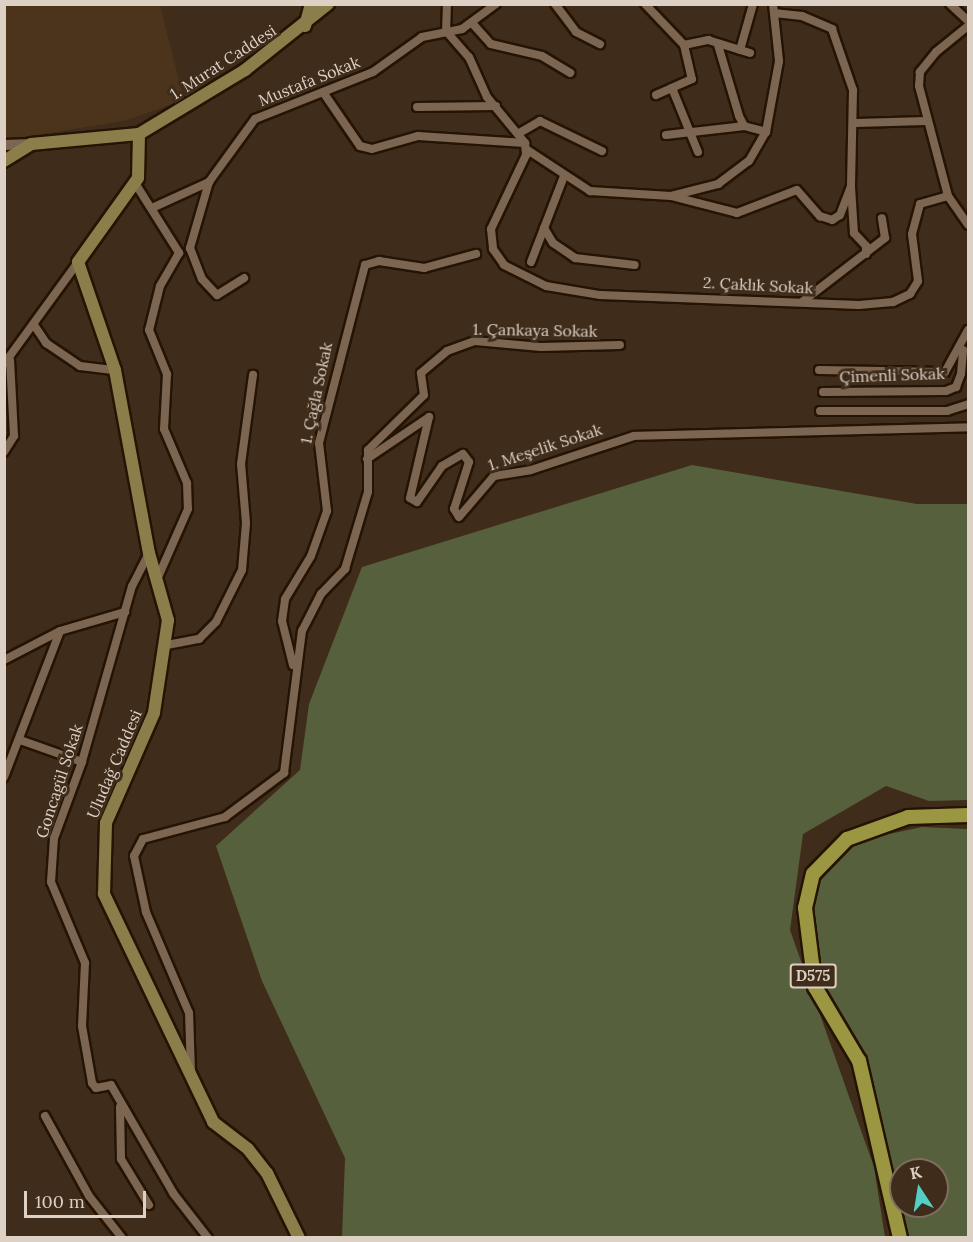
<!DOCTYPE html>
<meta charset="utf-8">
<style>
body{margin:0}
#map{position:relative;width:973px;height:1242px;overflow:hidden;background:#3f2c1a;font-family:Lora,serif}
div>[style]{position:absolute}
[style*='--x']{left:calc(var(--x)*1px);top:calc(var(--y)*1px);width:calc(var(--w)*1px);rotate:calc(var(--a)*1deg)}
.built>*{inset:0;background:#4c341c}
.green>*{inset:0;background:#57603c}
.roads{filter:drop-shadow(2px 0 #251403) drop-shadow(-2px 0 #251403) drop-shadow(0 2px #251403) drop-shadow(0 -2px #251403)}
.minor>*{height:8px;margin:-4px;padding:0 4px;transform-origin:4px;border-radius:4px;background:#7c6652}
.tertiary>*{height:10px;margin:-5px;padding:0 5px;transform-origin:5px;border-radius:5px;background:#7c6652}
.secondary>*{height:12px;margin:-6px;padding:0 6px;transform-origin:6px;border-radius:6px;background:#8c7e4a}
.primary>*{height:14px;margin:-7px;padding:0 7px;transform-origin:7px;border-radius:7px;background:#9b9642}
span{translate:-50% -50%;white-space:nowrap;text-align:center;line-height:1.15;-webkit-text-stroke:6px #3f2c1a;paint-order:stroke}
.shield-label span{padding:2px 4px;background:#3f2c1a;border:2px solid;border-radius:4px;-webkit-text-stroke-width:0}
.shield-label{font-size:15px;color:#ddd1c6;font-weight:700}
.street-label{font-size:16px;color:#ddd1c6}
.frame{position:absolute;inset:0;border:6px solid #ddd1c6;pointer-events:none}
.north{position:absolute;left:889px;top:1158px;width:60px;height:60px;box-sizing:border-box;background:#3f2c1a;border:2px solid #7e6e5f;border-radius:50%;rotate:348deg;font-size:16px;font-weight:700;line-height:24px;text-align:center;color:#ddd1c6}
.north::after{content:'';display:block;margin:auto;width:21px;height:27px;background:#55cec5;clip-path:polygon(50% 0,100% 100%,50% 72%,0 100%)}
.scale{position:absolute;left:24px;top:1191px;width:122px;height:27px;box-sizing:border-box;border:3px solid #ddd1c6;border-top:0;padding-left:8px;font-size:18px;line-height:21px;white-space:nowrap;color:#ddd1c6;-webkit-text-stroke:4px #3f2c1a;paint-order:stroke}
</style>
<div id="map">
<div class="built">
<i style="clip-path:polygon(5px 5px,160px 5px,184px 100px,124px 121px,5px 140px)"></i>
</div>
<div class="green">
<i style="clip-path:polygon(692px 465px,917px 504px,968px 504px,968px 800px,929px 801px,886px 786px,803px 834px,790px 930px,874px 1167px,885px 1237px,342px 1237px,345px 1158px,262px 981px,216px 846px,300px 770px,309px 704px,362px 567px)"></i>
<i style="clip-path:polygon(922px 827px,968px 829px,968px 1237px,904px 1237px,902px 1206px,937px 1206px,937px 1170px,901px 1170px,901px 1202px,878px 1114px,821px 986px,811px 916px,817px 880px,851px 842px)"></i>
</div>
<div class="roads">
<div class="minor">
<i style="--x:447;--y:4;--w:27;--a:92"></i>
<i style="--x:446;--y:31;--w:35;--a:49"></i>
<i style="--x:469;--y:57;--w:44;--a:65.8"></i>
<i style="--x:487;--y:97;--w:60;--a:50.4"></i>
<i style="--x:525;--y:143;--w:12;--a:85"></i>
<i style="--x:526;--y:155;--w:82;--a:115.3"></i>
<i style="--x:491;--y:229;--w:20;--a:84"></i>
<i style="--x:493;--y:249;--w:19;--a:55"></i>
<i style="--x:504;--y:265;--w:47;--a:26.6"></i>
<i style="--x:546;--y:286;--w:55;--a:9.5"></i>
<i style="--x:600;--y:295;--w:259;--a:2.2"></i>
<i style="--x:859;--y:305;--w:34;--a:-5"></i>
<i style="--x:893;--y:302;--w:19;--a:-25"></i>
<i style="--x:910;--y:294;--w:15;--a:-58"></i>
<i style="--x:918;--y:281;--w:47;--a:-97.3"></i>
<i style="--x:912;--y:234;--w:31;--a:-75"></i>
<i style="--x:920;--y:204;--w:29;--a:-16"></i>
<i style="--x:555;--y:4;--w:35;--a:53"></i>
<i style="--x:576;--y:32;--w:27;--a:27"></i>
<i style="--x:645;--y:4;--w:57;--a:46.4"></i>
<i style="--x:684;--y:45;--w:25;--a:-12"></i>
<i style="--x:708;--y:40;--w:44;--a:17.2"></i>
<i style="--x:950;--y:4;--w:25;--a:43"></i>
<i style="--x:774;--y:13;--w:28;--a:6"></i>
<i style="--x:802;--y:16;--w:33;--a:23"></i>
<i style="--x:832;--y:29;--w:65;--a:71"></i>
<i style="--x:853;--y:90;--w:97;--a:91.2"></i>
<i style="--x:472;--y:23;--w:28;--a:48"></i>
<i style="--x:491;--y:44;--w:52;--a:13.2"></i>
<i style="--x:542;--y:56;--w:33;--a:31"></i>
<i style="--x:968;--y:26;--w:41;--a:140.9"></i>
<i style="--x:936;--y:52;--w:26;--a:129"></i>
<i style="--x:920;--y:72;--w:14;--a:94"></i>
<i style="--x:919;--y:86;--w:114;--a:75.2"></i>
<i style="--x:948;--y:196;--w:35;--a:55"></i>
<i style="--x:684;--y:45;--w:35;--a:77"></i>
<i style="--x:692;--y:79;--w:22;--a:156"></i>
<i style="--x:672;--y:88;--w:69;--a:67.9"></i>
<i style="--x:718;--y:45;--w:74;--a:73.5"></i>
<i style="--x:739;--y:116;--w:11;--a:63"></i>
<i style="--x:744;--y:126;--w:23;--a:15"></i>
<i style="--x:740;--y:50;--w:48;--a:-74.2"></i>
<i style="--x:323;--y:92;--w:65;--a:55.6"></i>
<i style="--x:360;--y:146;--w:12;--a:14"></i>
<i style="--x:372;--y:149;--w:48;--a:-15.8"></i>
<i style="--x:418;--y:136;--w:107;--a:3.7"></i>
<i style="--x:656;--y:95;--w:17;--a:-24"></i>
<i style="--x:417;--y:107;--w:79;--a:-0.7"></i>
<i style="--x:856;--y:123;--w:70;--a:-1.6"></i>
<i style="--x:521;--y:132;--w:22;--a:-30"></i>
<i style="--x:540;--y:121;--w:69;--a:25.8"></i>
<i style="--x:666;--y:135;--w:79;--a:-6.6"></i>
<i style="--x:526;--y:149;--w:77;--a:33.3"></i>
<i style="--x:590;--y:191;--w:81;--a:3.5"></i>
<i style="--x:671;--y:196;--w:68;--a:14.4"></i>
<i style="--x:737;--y:213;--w:64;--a:-21"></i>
<i style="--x:797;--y:190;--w:35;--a:49"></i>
<i style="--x:820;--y:216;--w:13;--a:18"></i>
<i style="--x:832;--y:220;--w:9;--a:-32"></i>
<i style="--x:840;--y:215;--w:30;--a:-69"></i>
<i style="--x:851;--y:187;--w:46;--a:86.3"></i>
<i style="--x:854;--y:233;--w:18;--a:47"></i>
<i style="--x:866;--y:246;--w:8;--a:90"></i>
<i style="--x:209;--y:182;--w:69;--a:106.1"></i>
<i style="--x:190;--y:248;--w:33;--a:69"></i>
<i style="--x:202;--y:279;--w:22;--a:47"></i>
<i style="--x:217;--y:295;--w:32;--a:-32"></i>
<i style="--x:135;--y:183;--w:83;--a:57.8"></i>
<i style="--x:179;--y:253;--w:38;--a:120"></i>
<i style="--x:160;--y:286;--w:45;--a:104"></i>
<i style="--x:149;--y:330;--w:48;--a:67.8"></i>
<i style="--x:167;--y:374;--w:55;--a:93.1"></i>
<i style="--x:164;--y:429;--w:59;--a:66.9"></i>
<i style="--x:187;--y:483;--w:26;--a:88"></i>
<i style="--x:188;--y:509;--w:72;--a:113.7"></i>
<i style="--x:671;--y:196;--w:49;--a:-14.3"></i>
<i style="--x:718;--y:184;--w:39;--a:-37"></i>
<i style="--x:749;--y:161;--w:34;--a:-60"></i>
<i style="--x:766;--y:132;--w:72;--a:-79.6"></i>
<i style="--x:779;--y:61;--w:57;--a:-96"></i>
<i style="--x:152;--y:208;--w:63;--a:-24.5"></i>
<i style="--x:209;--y:182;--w:78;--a:-53.9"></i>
<i style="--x:255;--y:119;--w:127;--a:-21.7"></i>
<i style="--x:373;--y:72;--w:60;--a:-35.5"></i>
<i style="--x:422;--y:37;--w:41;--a:-11.3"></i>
<i style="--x:462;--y:29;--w:42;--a:-36.3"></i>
<i style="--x:544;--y:228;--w:17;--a:59"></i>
<i style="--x:553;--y:243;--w:27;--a:34"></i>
<i style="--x:575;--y:258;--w:60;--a:6.7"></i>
<i style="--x:531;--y:262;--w:92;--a:-69"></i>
<i style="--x:802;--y:302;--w:105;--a:-37.6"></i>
<i style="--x:885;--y:238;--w:20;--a:-99"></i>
<i style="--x:34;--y:325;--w:22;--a:56"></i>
<i style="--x:46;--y:343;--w:41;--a:34.1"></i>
<i style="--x:80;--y:366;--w:35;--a:7"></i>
<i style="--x:4;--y:364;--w:126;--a:-54"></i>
<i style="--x:819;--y:370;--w:126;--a:0.9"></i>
<i style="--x:945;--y:372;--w:48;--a:-61.3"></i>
<i style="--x:823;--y:392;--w:123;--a:-0.5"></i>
<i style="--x:946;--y:391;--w:11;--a:-22"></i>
<i style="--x:956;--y:387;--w:14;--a:-69"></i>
<i style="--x:961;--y:374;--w:24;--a:-85"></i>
<i style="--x:820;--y:411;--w:127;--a:0"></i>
<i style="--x:947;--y:411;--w:22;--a:-18"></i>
<i style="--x:4;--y:452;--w:19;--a:-58"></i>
<i style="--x:14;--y:436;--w:76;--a:-93"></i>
<i style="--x:367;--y:459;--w:75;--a:-34.1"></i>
<i style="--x:429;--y:417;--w:83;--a:103.2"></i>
<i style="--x:410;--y:498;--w:8;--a:30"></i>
<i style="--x:417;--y:502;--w:44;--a:-55.2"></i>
<i style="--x:442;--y:466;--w:24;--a:-30"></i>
<i style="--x:463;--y:454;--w:10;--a:53"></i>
<i style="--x:469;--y:462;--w:49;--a:107.7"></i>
<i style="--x:454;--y:509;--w:9;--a:58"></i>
<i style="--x:459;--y:517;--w:54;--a:-49.5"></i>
<i style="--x:494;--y:476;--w:37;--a:-9"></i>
<i style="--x:531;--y:470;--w:108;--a:-18.3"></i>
<i style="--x:634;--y:436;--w:334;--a:-1.5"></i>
<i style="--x:149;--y:553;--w:37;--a:117"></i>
<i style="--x:132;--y:586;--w:183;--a:105.9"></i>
<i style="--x:82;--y:762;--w:81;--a:110.2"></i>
<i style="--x:54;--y:838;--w:44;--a:93.9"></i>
<i style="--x:51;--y:882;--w:88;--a:67.2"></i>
<i style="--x:85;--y:963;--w:63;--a:92.7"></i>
<i style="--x:82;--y:1026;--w:58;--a:80"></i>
<i style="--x:92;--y:1083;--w:6;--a:51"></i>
<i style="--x:96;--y:1088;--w:15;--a:-11"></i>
<i style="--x:111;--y:1085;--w:125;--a:60.1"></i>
<i style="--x:173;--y:1193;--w:57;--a:52.1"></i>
<i style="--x:167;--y:645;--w:33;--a:-11"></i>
<i style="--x:199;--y:639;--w:24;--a:-45"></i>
<i style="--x:216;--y:622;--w:58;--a:-63.4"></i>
<i style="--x:242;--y:570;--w:47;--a:-85.1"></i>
<i style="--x:246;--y:523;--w:59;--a:-94.8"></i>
<i style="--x:241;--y:464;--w:90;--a:-82.3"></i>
<i style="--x:4;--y:660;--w:63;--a:-27.4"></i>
<i style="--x:293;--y:665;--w:45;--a:-104"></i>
<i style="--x:282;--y:621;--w:22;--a:-82"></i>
<i style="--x:285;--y:599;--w:50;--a:-58.8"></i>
<i style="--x:311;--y:556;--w:48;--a:-70.4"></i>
<i style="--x:327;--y:511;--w:68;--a:-96.7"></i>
<i style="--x:319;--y:443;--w:184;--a:-75.5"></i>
<i style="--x:365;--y:265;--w:15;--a:-16"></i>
<i style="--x:379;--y:261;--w:46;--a:8.8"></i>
<i style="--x:424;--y:268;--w:54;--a:-15.1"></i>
<i style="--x:20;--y:740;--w:66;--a:19.5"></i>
<i style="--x:4;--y:777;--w:156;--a:-69"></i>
<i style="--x:60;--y:631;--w:68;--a:-16.3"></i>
<i style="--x:191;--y:1072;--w:59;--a:-91.9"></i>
<i style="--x:189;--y:1013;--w:110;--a:-113.1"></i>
<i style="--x:146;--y:912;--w:57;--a:-102.1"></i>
<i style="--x:134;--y:856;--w:19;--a:-62"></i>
<i style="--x:143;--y:839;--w:85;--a:-15"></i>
<i style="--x:225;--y:817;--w:74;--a:-36.7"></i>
<i style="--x:284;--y:773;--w:143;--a:-82.8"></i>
<i style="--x:302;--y:631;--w:42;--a:-62.8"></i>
<i style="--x:321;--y:594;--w:35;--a:-46"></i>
<i style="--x:345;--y:569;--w:80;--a:-73.4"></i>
<i style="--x:368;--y:492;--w:42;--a:-90"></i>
<i style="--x:368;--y:450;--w:78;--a:-44.5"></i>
<i style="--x:424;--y:395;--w:22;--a:-98"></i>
<i style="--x:421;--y:373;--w:34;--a:-40"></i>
<i style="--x:447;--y:351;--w:30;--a:-20"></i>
<i style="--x:475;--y:341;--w:66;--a:5.2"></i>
<i style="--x:541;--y:347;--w:79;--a:-1.5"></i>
<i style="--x:120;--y:1107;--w:52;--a:88.9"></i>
<i style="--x:121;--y:1159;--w:54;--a:58.7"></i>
<i style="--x:45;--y:1116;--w:91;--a:61.2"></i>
<i style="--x:89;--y:1196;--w:53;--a:51.8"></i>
</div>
<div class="tertiary">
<i style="--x:4;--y:145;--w:27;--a:-2"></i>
</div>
<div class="secondary">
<i style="--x:305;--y:26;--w:23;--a:-75"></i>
<i style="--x:139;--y:134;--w:44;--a:91.3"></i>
<i style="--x:138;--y:178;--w:103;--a:125.5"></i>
<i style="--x:78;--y:262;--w:114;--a:71.1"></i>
<i style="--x:115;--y:370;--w:186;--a:79.5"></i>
<i style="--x:149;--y:553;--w:70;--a:74.2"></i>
<i style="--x:168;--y:620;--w:94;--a:98.6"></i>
<i style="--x:154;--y:713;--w:120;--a:113.6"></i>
<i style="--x:106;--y:823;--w:71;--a:91.6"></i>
<i style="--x:104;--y:894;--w:253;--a:64.4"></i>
<i style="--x:213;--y:1122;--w:44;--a:37.6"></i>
<i style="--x:248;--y:1149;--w:31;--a:52"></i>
<i style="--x:267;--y:1173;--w:72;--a:63.8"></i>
<i style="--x:4;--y:161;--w:32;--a:-32"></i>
<i style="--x:31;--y:144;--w:108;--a:-5.3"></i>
<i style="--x:139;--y:134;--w:124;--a:-31.1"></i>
<i style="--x:245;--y:70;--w:106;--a:-38.5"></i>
</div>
<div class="primary">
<i style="--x:900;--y:1238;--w:182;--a:-103"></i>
<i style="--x:859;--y:1061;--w:86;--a:-120.7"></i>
<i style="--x:815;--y:987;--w:80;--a:-97.2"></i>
<i style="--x:805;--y:908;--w:35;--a:-77"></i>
<i style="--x:813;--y:874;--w:49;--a:-45.8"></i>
<i style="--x:847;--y:839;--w:65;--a:-19.8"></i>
<i style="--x:908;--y:817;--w:60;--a:-1.9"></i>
</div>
</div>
<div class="shield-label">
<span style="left:813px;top:976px">D575</span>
</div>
<div class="street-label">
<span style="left:223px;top:62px;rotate:-33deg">1. Murat Caddesi</span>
<span style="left:309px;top:81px;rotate:-22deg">Mustafa Sokak</span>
<span style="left:758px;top:285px;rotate:3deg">2. Çaklık Sokak</span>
<span style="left:535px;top:330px;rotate:1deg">1. Çankaya Sokak</span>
<span style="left:892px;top:375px;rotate:-2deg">Çimenli Sokak</span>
<span style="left:316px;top:393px;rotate:-78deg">1. Çağla Sokak</span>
<span style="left:545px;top:447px;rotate:-18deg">1. Meşelik Sokak</span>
<span style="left:114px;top:764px;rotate:-67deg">Uludağ Caddesi</span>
<span style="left:59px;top:781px;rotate:-72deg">Goncagül Sokak</span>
</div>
<div class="frame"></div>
<div class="north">K</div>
<div class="scale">100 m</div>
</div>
